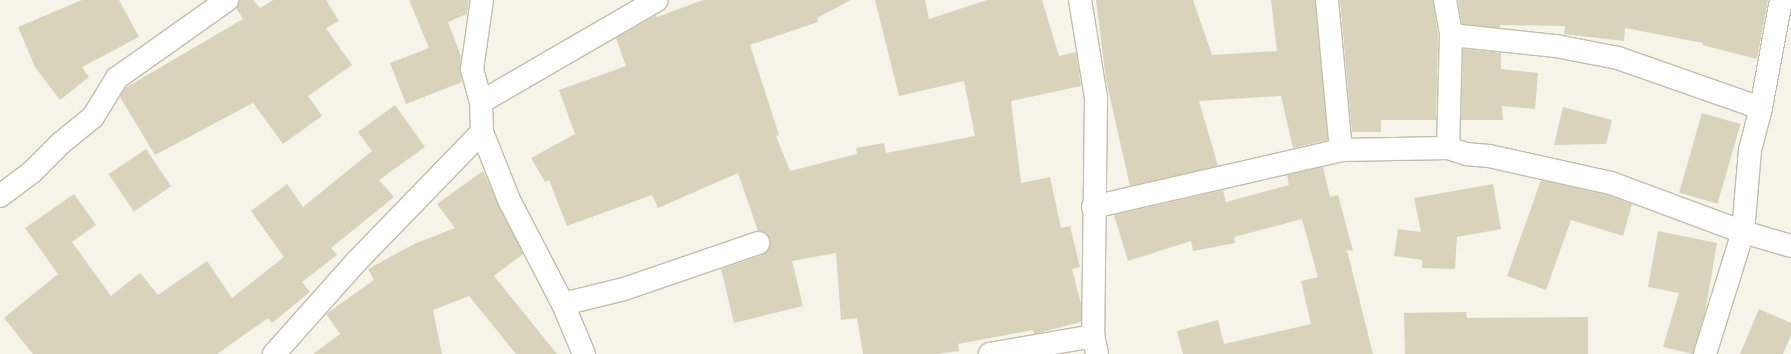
<!DOCTYPE html>
<style>
body{margin:0}
#map{position:relative;width:1791px;height:354px;overflow:hidden;background:#f6f4e8;font-family:Raleway,sans-serif}
div>[style]{position:absolute}
[style*='--x']{left:calc(var(--x)*1px);top:calc(var(--y)*1px);width:calc(var(--w)*1px);rotate:calc(var(--a)*1deg)}
.building>*{inset:0;background:#d9d3bc;transform-origin:0 0}
.roads{filter:drop-shadow(1px 0 #c3beaa) drop-shadow(-1px 0 #c3beaa) drop-shadow(0 1px #c3beaa) drop-shadow(0 -1px #c3beaa)}
.minor>*{height:22px;margin:-11px;padding:0 11px;transform-origin:11px;border-radius:11px;background:#fff}
span{translate:-50% -50%;white-space:nowrap;text-align:center;line-height:1.15;-webkit-text-stroke:3.5px #fff;paint-order:stroke}
</style>
<div id="map">
<div class="building">
<i style="clip-path:polygon(82px 0,119px 0,139px 37px,82px 67px,89px 77px,60px 100px,35px 67px,18px 27px)"></i>
<i style="clip-path:polygon(239px 0,253px 0,260px 8px,273px 0,326px 0,339px 21px,326px 28px,352px 65px,308px 96px,322px 116px,283px 144px,253px 103px,155px 155px,120px 97px,125px 88px,243px 19px,236px 8px)"></i>
<i style="clip-path:polygon(409px 0,469px 0,467px 14px,448px 22px,461px 56px,460px 68px,462px 82px,406px 104px,390px 63px,429px 48px)"></i>
<i style="clip-path:polygon(703px 0,851px 0,817px 18px,818px 22px,750px 45px,779px 135px,776px 136px,790px 171px,857px 154px,856px 148px,884px 143px,886px 153px,975px 136px,964px 81px,899px 96px,875px 0,925px 0,929px 19px,987px 0,1042px 0,1059px 56px,1076px 52px,1081px 86px,1011px 101px,1021px 183px,1050px 177px,1061px 228px,1070px 226px,1080px 267px,1072px 269px,1081px 304px,1081px 322px,1034px 334px,1033px 330px,958px 344px,959px 351px,937px 354px,863px 354px,857px 318px,841px 320px,836px 253px,792px 261px,803px 306px,734px 323px,721px 269px,762px 255px,770px 245px,766px 234px,758px 231px,738px 173px,658px 208px,652px 195px,567px 226px,549px 180px,545px 182px,531px 158px,575px 134px,559px 90px,626px 66px,616px 38px,656px 15px,657px 17px)"></i>
<i style="clip-path:polygon(1096px 0,1193px 0,1212px 55px,1277px 51px,1271px 0,1315px 0,1328px 140px,1293px 148px,1281px 96px,1199px 101px,1218px 166px,1130px 186px,1106px 80px)"></i>
<i style="clip-path:polygon(1340px 0,1433px 0,1438px 36px,1436px 120px,1381px 120px,1381px 132px,1352px 132px)"></i>
<i style="clip-path:polygon(1458px 0,1768px 0,1757px 59px,1702px 45px,1703px 43px,1625px 28px,1624px 41px,1564px 34px,1565px 26px,1500px 25px,1500px 28px,1462px 24px)"></i>
<i style="clip-path:polygon(1463px 49px,1501px 53px,1501px 69px,1538px 73px,1535px 109px,1502px 106px,1503px 120px,1461px 120px)"></i>
<i style="clip-path:polygon(395px 105px,425px 147px,379px 180px,394px 197px,331px 248px,337px 255px,302px 282px,310px 292px,272px 323px,268px 318px,217px 354px,33px 354px,4px 318px,58px 274px,25px 228px,74px 194px,96px 225px,72px 242px,111px 296px,140px 273px,158px 295px,207px 261px,232px 298px,284px 257px,251px 211px,287px 184px,303px 207px,372px 151px,358px 132px)"></i>
<i style="clip-path:polygon(1563px 107px,1612px 120px,1606px 144px,1554px 145px)"></i>
<i style="left:1702px;top:113px;width:40px;height:83px;rotate:16deg"></i>
<i style="left:146px;top:149px;width:45px;height:45px;rotate:56deg"></i>
<i style="clip-path:polygon(1323px 167px,1330px 197px,1338px 195px,1353px 251px,1347px 250px,1373px 354px,1183px 354px,1177px 331px,1218px 320px,1224px 344px,1311px 324px,1301px 281px,1318px 277px,1302px 219px,1234px 237px,1235px 243px,1193px 251px,1191px 241px,1128px 261px,1114px 215px,1223px 190px,1226px 202px,1289px 185px,1287px 175px)"></i>
<i style="clip-path:polygon(483px 171px,523px 254px,494px 276px,557px 354px,516px 354px,469px 296px,433px 310px,442px 354px,313px 354px,340px 334px,326px 314px,374px 280px,368px 269px,414px 244px,455px 228px,437px 204px)"></i>
<i style="clip-path:polygon(1541px 180px,1607px 195px,1632px 204px,1623px 236px,1571px 220px,1546px 290px,1507px 276px)"></i>
<i style="clip-path:polygon(1493px 184px,1501px 229px,1457px 237px,1455px 269px,1422px 268px,1422px 260px,1394px 256px,1398px 229px,1421px 232px,1414px 198px)"></i>
<i style="clip-path:polygon(1658px 231px,1717px 243px,1705px 313px,1693px 354px,1663px 347px,1679px 293px,1648px 287px)"></i>
<i style="clip-path:polygon(1759px 309px,1791px 323px,1791px 335px,1783px 354px,1740px 354px)"></i>
<i style="clip-path:polygon(1466px 312px,1467px 318px,1588px 317px,1588px 354px,1405px 354px,1404px 313px)"></i>
</div>
<div class="roads">
<div class="minor">
<i style="--x:482;--y:0;--w:70;--a:98.2"></i>
<i style="--x:472;--y:69;--w:34;--a:75"></i>
<i style="--x:481;--y:102;--w:30;--a:88"></i>
<i style="--x:482;--y:132;--w:73;--a:68.3"></i>
<i style="--x:509;--y:200;--w:117;--a:62.6"></i>
<i style="--x:563;--y:304;--w:54;--a:67.2"></i>
<i style="--x:1080;--y:0;--w:99;--a:80.7"></i>
<i style="--x:1096;--y:98;--w:238;--a:90.7"></i>
<i style="--x:1093;--y:336;--w:18;--a:77"></i>
<i style="--x:1327;--y:0;--w:151;--a:84.7"></i>
<i style="--x:1445;--y:0;--w:36;--a:80"></i>
<i style="--x:1451;--y:35;--w:113;--a:91.5"></i>
<i style="--x:1451;--y:35;--w:106;--a:6"></i>
<i style="--x:1556;--y:46;--w:63;--a:11"></i>
<i style="--x:1618;--y:58;--w:151;--a:19.3"></i>
<i style="--x:481;--y:102;--w:203;--a:-30.1"></i>
<i style="--x:0;--y:196;--w:40;--a:-37"></i>
<i style="--x:32;--y:172;--w:41;--a:-45"></i>
<i style="--x:61;--y:143;--w:41;--a:-39.1"></i>
<i style="--x:93;--y:117;--w:46;--a:-58.4"></i>
<i style="--x:117;--y:78;--w:135;--a:-35.3"></i>
<i style="--x:1093;--y:207;--w:254;--a:-12.9"></i>
<i style="--x:1341;--y:150;--w:107;--a:-1.1"></i>
<i style="--x:1448;--y:148;--w:19;--a:18"></i>
<i style="--x:1466;--y:154;--w:23;--a:5"></i>
<i style="--x:1489;--y:156;--w:125;--a:12.5"></i>
<i style="--x:1611;--y:183;--w:141;--a:20.4"></i>
<i style="--x:1743;--y:232;--w:50;--a:16.3"></i>
<i style="--x:563;--y:304;--w:63;--a:-13.8"></i>
<i style="--x:624;--y:289;--w:142;--a:-18.9"></i>
<i style="--x:274;--y:354;--w:123;--a:-48.3"></i>
<i style="--x:356;--y:262;--w:181;--a:-45.9"></i>
<i style="--x:990;--y:354;--w:105;--a:-9.9"></i>
<i style="--x:1705;--y:354;--w:128;--a:-72.7"></i>
<i style="--x:1743;--y:232;--w:82;--a:-85.1"></i>
<i style="--x:1750;--y:150;--w:43;--a:-75.3"></i>
<i style="--x:1761;--y:108;--w:110;--a:-79.5"></i>
</div>
</div>
</div>
